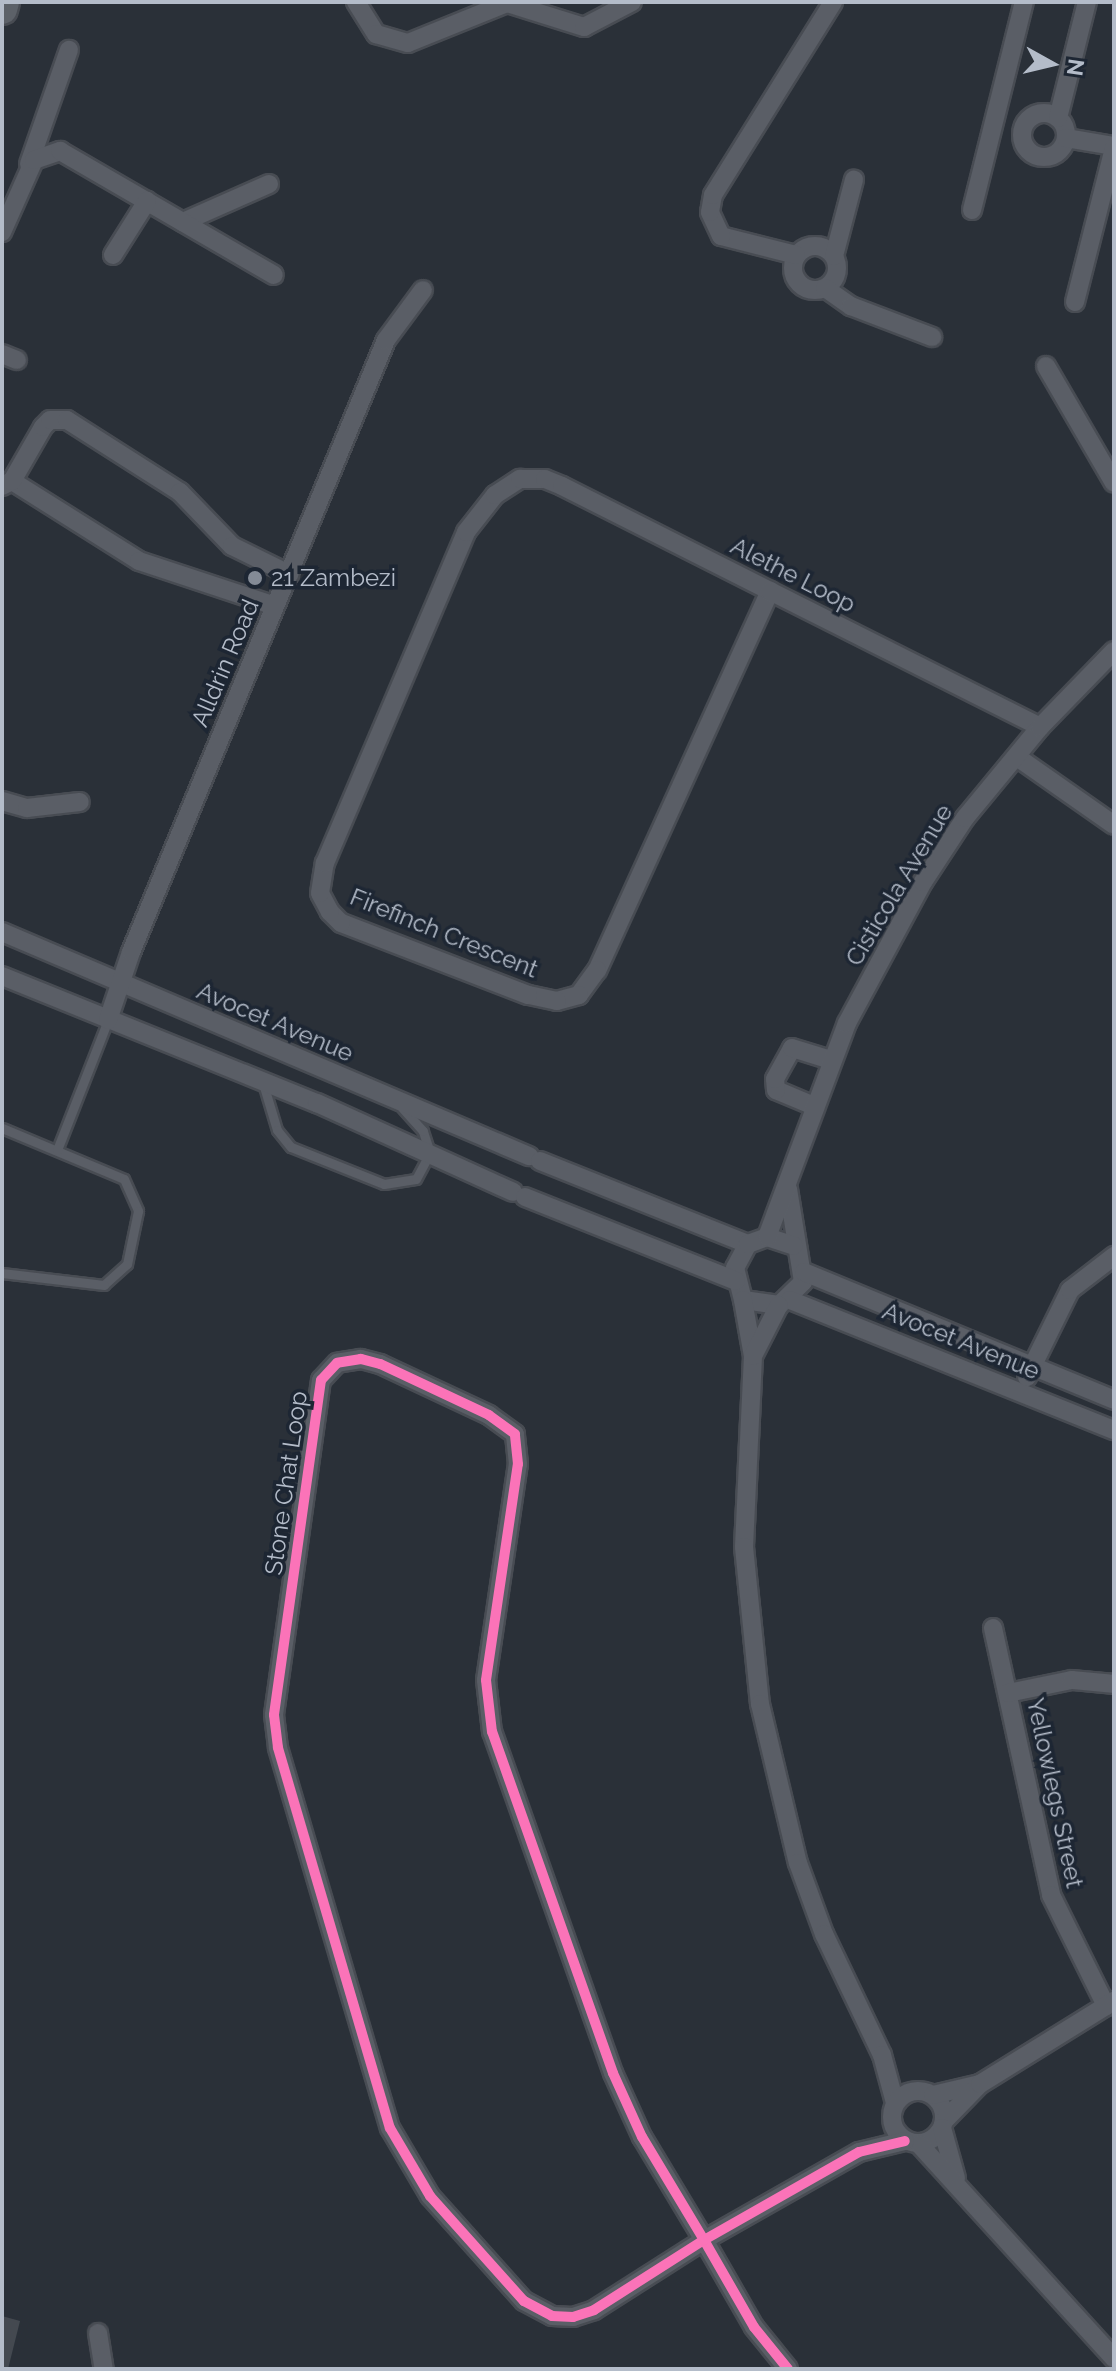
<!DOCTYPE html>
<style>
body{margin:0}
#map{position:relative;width:1116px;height:2371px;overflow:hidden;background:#2a3038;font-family:Raleway,sans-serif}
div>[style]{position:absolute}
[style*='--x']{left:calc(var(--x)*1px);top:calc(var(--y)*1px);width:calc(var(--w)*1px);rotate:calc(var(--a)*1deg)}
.building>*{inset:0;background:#444950}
.roads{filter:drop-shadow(2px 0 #484c53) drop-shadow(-2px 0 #484c53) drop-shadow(0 2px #484c53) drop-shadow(0 -2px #484c53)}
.service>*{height:9px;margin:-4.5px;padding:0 4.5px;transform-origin:4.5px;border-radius:4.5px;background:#5a5e66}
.minor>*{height:18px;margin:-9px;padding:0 9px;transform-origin:9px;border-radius:9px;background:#5a5e66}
.minor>.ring{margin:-9px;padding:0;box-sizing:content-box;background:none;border:18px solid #5a5e66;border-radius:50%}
.primary>*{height:30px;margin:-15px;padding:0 15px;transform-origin:15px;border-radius:15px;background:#5c6168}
.cycleway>*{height:10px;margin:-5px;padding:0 5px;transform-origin:5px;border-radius:5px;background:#fb73b8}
.dots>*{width:22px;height:22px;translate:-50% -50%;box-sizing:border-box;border:4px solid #1d2633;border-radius:50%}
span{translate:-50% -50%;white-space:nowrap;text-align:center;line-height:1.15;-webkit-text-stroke:7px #1d2633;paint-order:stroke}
.street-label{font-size:24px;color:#b4bcc9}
.poi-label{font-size:24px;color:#b4bcc9}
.left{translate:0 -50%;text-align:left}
.frame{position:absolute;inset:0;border:4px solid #b4bcc9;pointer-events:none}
.north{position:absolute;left:1012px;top:24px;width:80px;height:80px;-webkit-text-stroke:6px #1d2633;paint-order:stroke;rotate:98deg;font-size:22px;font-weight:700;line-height:32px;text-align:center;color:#b4bcc9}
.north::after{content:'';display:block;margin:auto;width:28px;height:36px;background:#b4bcc9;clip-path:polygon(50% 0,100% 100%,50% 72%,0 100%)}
</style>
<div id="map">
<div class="building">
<i style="clip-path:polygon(2px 2316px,20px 2321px,8px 2369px,2px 2369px)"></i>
</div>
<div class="roads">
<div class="service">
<i style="--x:262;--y:1080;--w:52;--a:73.3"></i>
<i style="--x:277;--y:1130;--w:22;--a:51"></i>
<i style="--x:291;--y:1147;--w:100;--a:21.7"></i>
<i style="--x:384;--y:1184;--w:32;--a:-9"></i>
<i style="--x:416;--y:1179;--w:30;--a:-62"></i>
<i style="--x:430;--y:1153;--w:23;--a:-108"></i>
<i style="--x:423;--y:1131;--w:31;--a:-132"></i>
<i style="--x:2;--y:1128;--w:132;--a:22.7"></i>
<i style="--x:124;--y:1179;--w:35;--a:66"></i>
<i style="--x:138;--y:1211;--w:54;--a:101.7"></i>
<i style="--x:127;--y:1264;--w:31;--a:138"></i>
<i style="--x:104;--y:1285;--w:103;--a:-173.3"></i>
<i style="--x:57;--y:1150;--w:140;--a:-68.6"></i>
</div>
<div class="minor">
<i style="--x:356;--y:2;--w:38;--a:58"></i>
<i style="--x:376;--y:34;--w:33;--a:16"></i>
<i style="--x:408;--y:43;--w:107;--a:-22"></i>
<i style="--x:507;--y:3;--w:81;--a:17.3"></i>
<i style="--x:584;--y:27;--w:54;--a:-27.5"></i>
<i class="ring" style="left:1022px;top:113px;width:26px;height:26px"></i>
<i style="--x:1058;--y:118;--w:120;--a:-76"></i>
<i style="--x:1066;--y:138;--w:49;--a:9.5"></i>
<i style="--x:29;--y:164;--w:121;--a:-70.7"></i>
<i style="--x:972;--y:210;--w:214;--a:-76"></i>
<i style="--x:183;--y:222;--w:94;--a:-23.8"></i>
<i style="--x:2;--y:232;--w:79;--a:-66"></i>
<i style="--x:34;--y:160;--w:28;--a:-19"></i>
<i style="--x:60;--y:151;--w:247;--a:30.1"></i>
<i class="ring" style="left:793px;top:246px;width:26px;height:26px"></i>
<i style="--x:113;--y:255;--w:64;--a:-57.8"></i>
<i style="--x:796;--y:255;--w:77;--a:-165.8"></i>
<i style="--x:721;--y:236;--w:26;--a:-115"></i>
<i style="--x:710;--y:212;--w:17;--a:-80"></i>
<i style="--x:713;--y:195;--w:227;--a:-58.1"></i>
<i style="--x:834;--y:256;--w:79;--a:-75.3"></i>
<i style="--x:825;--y:288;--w:32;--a:35"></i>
<i style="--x:851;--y:306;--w:87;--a:20.9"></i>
<i style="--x:1075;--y:302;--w:159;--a:-75.8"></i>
<i style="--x:2;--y:354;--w:16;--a:22"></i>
<i style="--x:1046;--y:366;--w:135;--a:59.8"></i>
<i style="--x:12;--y:481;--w:150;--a:32.2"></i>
<i style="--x:139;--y:561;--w:143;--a:18.3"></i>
<i style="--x:2;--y:486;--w:11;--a:-27"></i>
<i style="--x:12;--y:481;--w:62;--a:-60.1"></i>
<i style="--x:43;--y:427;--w:10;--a:-45"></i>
<i style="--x:50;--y:420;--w:17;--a:0"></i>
<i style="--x:67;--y:420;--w:134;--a:32.5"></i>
<i style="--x:180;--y:492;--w:75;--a:46.1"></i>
<i style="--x:232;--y:546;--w:64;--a:26.2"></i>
<i style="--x:770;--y:591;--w:417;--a:114.5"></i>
<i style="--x:597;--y:970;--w:31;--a:126"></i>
<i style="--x:579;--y:995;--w:23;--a:165"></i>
<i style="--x:557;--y:1001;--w:30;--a:-168"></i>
<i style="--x:528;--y:995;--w:200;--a:-158.9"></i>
<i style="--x:341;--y:923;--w:16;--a:-135"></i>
<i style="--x:330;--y:912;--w:21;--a:-118"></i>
<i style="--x:320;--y:893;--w:30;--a:-81"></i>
<i style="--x:325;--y:863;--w:360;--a:-66.9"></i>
<i style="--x:466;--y:532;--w:47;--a:-51.9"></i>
<i style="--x:495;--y:495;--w:30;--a:-33"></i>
<i style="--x:520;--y:479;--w:25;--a:0"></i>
<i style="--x:545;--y:479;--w:18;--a:22"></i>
<i style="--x:562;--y:486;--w:233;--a:26.8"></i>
<i style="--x:770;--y:591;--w:302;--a:26.7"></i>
<i style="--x:1017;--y:757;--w:118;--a:35"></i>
<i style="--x:2;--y:801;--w:26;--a:16"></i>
<i style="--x:27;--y:808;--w:53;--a:-6.5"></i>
<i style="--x:2;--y:932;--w:573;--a:23.03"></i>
<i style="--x:2;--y:976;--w:340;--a:22"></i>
<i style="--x:317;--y:1103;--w:215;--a:24.4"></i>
<i style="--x:108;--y:1020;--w:72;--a:-71.3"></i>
<i style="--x:131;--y:952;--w:663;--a:-67.38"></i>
<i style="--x:386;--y:340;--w:62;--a:-53.5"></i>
<i style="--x:814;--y:1106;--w:41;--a:-157.2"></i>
<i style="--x:776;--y:1090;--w:11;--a:-95"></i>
<i style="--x:775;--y:1079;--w:35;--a:-61"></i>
<i style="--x:792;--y:1048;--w:41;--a:17.1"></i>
<i style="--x:540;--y:1161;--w:224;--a:21.8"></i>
<i style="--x:788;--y:1189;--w:94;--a:80.8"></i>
<i style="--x:803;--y:1282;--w:33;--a:136"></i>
<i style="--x:779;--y:1305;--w:36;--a:-172"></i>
<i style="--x:743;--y:1300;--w:33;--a:-104"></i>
<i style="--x:735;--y:1268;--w:27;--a:-62"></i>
<i style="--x:748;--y:1244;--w:20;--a:-20"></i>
<i style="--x:767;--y:1237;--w:28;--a:18"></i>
<i style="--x:525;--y:1197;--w:227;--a:21.7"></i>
<i style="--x:767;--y:1237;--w:228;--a:-69.5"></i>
<i style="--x:847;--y:1023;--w:160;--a:-61.7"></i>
<i style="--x:923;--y:882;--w:77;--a:-56.7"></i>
<i style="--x:965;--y:818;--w:118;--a:-50.5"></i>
<i style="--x:1040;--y:727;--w:106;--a:-45.8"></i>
<i style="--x:804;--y:1272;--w:335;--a:22.4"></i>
<i style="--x:743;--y:1300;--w:57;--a:79.9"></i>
<i style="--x:753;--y:1356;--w:191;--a:92.7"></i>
<i style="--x:744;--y:1547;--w:158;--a:84.2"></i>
<i style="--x:760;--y:1704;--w:163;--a:76.6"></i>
<i style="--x:798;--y:1863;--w:76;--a:69.9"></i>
<i style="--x:824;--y:1934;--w:134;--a:64.4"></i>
<i style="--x:882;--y:2055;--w:50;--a:74.8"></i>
<i style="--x:790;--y:1300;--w:349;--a:21.9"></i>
<i style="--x:753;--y:1356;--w:57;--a:-63"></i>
<i style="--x:1027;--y:1377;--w:97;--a:-63.7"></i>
<i style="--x:1070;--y:1290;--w:56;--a:-37.7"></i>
<i style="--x:993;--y:1628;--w:273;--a:77.7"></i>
<i style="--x:1051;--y:1895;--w:124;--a:63.6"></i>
<i style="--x:1008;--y:1693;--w:65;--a:-11.5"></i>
<i style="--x:1072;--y:1680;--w:42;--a:5.4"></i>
<i class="ring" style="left:892px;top:2091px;width:34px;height:34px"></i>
<i style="--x:933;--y:2095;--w:48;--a:-13.2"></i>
<i style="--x:944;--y:2121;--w:52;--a:-45.8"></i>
<i style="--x:980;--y:2084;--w:158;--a:-31.8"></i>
<i style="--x:942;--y:2128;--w:52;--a:74.4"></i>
<i style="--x:919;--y:2144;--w:290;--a:47.7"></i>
<i style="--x:98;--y:2333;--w:36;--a:81"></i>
<i style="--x:788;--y:2369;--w:54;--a:-129"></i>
<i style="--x:754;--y:2327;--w:100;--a:-119.9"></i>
<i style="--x:704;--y:2240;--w:120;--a:-121"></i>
<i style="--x:642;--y:2137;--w:70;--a:-114.4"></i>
<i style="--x:613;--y:2073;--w:362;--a:-109.5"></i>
<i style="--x:492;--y:1732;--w:52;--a:-96.6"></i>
<i style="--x:486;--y:1680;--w:218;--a:-81.6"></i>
<i style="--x:518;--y:1464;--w:30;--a:-96"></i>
<i style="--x:515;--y:1434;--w:32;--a:-144"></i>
<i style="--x:489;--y:1415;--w:120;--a:-154.9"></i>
<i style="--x:380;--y:1364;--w:20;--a:-165"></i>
<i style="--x:361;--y:1359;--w:24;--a:171"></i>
<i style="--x:337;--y:1363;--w:23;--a:133"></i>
<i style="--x:321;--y:1380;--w:338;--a:98"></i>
<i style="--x:274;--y:1715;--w:33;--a:83"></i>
<i style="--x:278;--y:1748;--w:396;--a:73.6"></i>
<i style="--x:390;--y:2128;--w:79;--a:59.5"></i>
<i style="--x:430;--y:2196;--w:141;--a:48.2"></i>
<i style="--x:524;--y:2301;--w:32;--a:28"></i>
<i style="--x:552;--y:2316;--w:21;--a:3"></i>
<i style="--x:573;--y:2317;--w:22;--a:-18"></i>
<i style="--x:594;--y:2310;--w:130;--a:-32.5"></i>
<i style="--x:704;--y:2240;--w:178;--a:-29.6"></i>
<i style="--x:859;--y:2152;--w:47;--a:-13.4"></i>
</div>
<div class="primary">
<i style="--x:2;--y:9;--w:7;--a:-74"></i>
</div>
</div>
<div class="cycleway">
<i style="--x:788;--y:2369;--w:54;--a:-129"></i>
<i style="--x:754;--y:2327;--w:100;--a:-119.9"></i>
<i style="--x:704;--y:2240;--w:120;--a:-121"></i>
<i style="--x:642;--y:2137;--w:70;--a:-114.4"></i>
<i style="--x:613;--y:2073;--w:362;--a:-109.5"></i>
<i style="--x:492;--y:1732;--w:52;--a:-96.6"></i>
<i style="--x:486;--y:1680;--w:218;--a:-81.6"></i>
<i style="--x:518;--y:1464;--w:30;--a:-96"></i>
<i style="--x:515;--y:1434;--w:32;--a:-144"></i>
<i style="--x:489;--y:1415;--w:120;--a:-154.9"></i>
<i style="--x:380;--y:1364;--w:20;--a:-165"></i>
<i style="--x:361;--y:1359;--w:24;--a:171"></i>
<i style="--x:337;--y:1363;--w:23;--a:133"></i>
<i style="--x:321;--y:1380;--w:338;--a:98"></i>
<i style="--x:274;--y:1715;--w:33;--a:83"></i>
<i style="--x:278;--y:1748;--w:396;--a:73.6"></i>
<i style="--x:390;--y:2128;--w:79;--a:59.5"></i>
<i style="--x:430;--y:2196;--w:141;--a:48.2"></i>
<i style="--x:524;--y:2301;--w:32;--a:28"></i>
<i style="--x:552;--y:2316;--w:21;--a:3"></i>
<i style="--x:573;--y:2317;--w:22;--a:-18"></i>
<i style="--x:594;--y:2310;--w:130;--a:-32.5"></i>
<i style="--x:704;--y:2240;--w:178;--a:-29.6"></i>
<i style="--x:859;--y:2152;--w:47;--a:-13.4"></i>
</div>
<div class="dots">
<i style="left:255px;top:578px;background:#848b96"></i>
</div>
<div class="street-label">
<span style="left:793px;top:575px;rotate:27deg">Alethe Loop</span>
<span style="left:225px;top:663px;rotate:-67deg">Alldrin Road</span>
<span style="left:899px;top:885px;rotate:-59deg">Cisticola Avenue</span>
<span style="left:444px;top:933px;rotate:22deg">Firefinch Crescent</span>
<span style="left:275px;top:1022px;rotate:23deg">Avocet Avenue</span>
<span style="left:961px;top:1341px;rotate:22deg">Avocet Avenue</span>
<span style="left:286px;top:1483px;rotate:-82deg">Stone Chat Loop</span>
<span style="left:1055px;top:1793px;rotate:78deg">Yellowlegs Street</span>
</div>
<div class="poi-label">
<span class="left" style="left:271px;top:578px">21 Zambezi</span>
</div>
<div class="frame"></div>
<div class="north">N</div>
</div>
